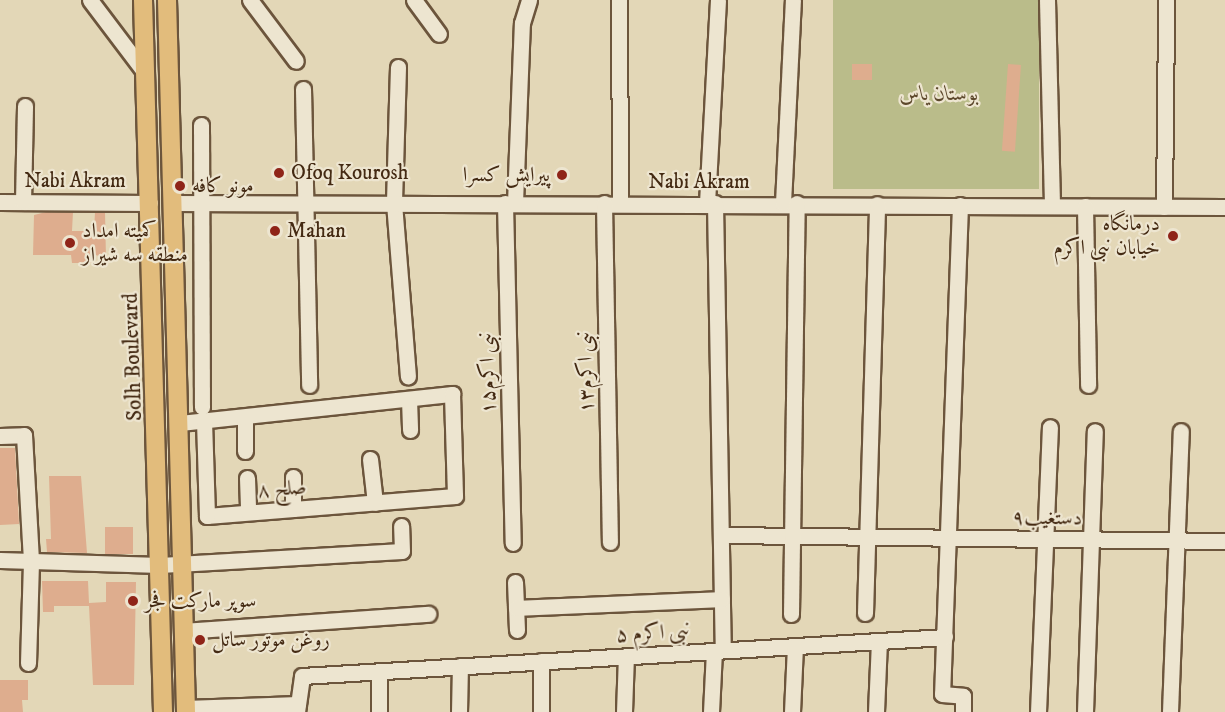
<!DOCTYPE html>
<meta charset="utf-8">
<style>
body{margin:0}
#map{position:relative;width:1225px;height:712px;overflow:hidden;background:#e3d7b7;font-family:"IM FELL DW Pica",Amiri,serif}
div>[style]{position:absolute}
[style*='--x']{left:calc(var(--x)*1px);top:calc(var(--y)*1px);width:calc(var(--w)*1px);rotate:calc(var(--a)*1deg)}
.green>*{inset:0;background:#babc8a;transform-origin:0 0}
.building>*{inset:0;background:#dead8e;transform-origin:0 0}
.roads{filter:drop-shadow(2px 0 #6c553c) drop-shadow(-2px 0 #6c553c) drop-shadow(0 2px #6c553c) drop-shadow(0 -2px #6c553c)}
.minor>*{height:15px;margin:-7.5px;padding:0 7.5px;transform-origin:7.5px;border-radius:7.5px;background:#ede5d0}
.major>*{height:18px;margin:-9px;padding:0 9px;transform-origin:9px;border-radius:9px;background:#e2bc7c}
.dots>*{width:16px;height:16px;translate:-50% -50%;box-sizing:border-box;border:3px solid #ede5d0;border-radius:50%}
span{translate:-50% -50%;white-space:nowrap;text-align:center;line-height:1.15;-webkit-text-stroke:4.5px #ede5d0;paint-order:stroke}
.park-label{font-size:21px;color:#5c472b;font-style:italic}
.poi-label{font-size:21px;color:#442a13}
.left{translate:0 -50%;text-align:left}
.right{translate:-100% -50%;text-align:right}
.street-label{font-size:21px;color:#442a13}
</style>
<div id="map">
<div class="green">
<i style="left:833px;top:0;width:206px;height:189px"></i>
</div>
<div class="building">
<i style="left:852px;top:64px;width:20px;height:16px"></i>
<i style="left:1008px;top:64px;width:13px;height:87px;rotate:4deg"></i>
<i style="clip-path:polygon(46px 212px,73px 212px,72px 231px,94px 231px,95px 212px,105px 212px,106px 258px,92px 254px,92px 263px,72px 263px,71px 255px,33px 255px,34px 215px)"></i>
<i style="clip-path:polygon(0 448px,15px 448px,19px 524px,0 525px)"></i>
<i style="clip-path:polygon(49px 476px,81px 476px,87px 553px,47px 552px,46px 539px,51px 539px)"></i>
<i style="left:105px;top:527px;width:28px;height:27px"></i>
<i style="clip-path:polygon(42px 581px,88px 581px,89px 603px,106px 602px,106px 582px,136px 582px,134px 685px,93px 685px,89px 606px,54px 606px,54px 612px,43px 612px)"></i>
<i style="clip-path:polygon(0 680px,28px 680px,28px 700px,22px 700px,23px 712px,0 712px)"></i>
</div>
<div class="roads">
<div class="minor">
<i style="--x:90;--y:0;--w:88;--a:52.9"></i>
<i style="--x:250;--y:0;--w:76;--a:53"></i>
<i style="--x:414;--y:0;--w:42;--a:53.7"></i>
<i style="--x:619;--y:0;--w:203;--a:89.7"></i>
<i style="--x:1047;--y:0;--w:206;--a:88.6"></i>
<i style="--x:398;--y:67;--w:136;--a:91.7"></i>
<i style="--x:394;--y:203;--w:174;--a:85.4"></i>
<i style="--x:303;--y:89;--w:296;--a:88.8"></i>
<i style="--x:201;--y:125;--w:282;--a:89.8"></i>
<i style="--x:0;--y:202;--w:150;--a:0.4"></i>
<i style="--x:23;--y:202;--w:96;--a:-88.8"></i>
<i style="--x:172;--y:203;--w:1053;--a:0.22"></i>
<i style="--x:505;--y:203;--w:340;--a:88.7"></i>
<i style="--x:515;--y:203;--w:180;--a:-87.8"></i>
<i style="--x:522;--y:23;--w:24;--a:-73"></i>
<i style="--x:604;--y:203;--w:339;--a:89"></i>
<i style="--x:707;--y:203;--w:203;--a:-86.9"></i>
<i style="--x:715;--y:203;--w:447;--a:89"></i>
<i style="--x:783;--y:203;--w:203;--a:-87.2"></i>
<i style="--x:960;--y:205;--w:489;--a:92.1"></i>
<i style="--x:942;--y:694;--w:21;--a:5"></i>
<i style="--x:963;--y:696;--w:16;--a:90"></i>
<i style="--x:1085;--y:206;--w:179;--a:89"></i>
<i style="--x:1164;--y:207;--w:207;--a:-89.4"></i>
<i style="--x:409;--y:399;--w:31;--a:88"></i>
<i style="--x:245;--y:417;--w:34;--a:90"></i>
<i style="--x:180;--y:423;--w:274;--a:-6.1"></i>
<i style="--x:452;--y:394;--w:102;--a:88.3"></i>
<i style="--x:455;--y:496;--w:249;--a:175.4"></i>
<i style="--x:207;--y:516;--w:94;--a:-91.8"></i>
<i style="--x:0;--y:436;--w:24;--a:-2"></i>
<i style="--x:24;--y:435;--w:127;--a:86.8"></i>
<i style="--x:31;--y:562;--w:101;--a:91.7"></i>
<i style="--x:370;--y:459;--w:44;--a:83.5"></i>
<i style="--x:293;--y:477;--w:32;--a:90"></i>
<i style="--x:247;--y:478;--w:34;--a:88"></i>
<i style="--x:721;--y:535;--w:504;--a:0.68"></i>
<i style="--x:0;--y:560;--w:160;--a:1.8"></i>
<i style="--x:160;--y:565;--w:242;--a:-3.3"></i>
<i style="--x:402;--y:551;--w:25;--a:-92"></i>
<i style="--x:515;--y:582;--w:48;--a:87.6"></i>
<i style="--x:516;--y:608;--w:206;--a:-2.5"></i>
<i style="--x:865;--y:613;--w:409;--a:-88.3"></i>
<i style="--x:791;--y:614;--w:411;--a:-89.2"></i>
<i style="--x:183;--y:631;--w:246;--a:-4"></i>
<i style="--x:185;--y:708;--w:113;--a:-2"></i>
<i style="--x:297;--y:712;--w:36;--a:-82"></i>
<i style="--x:302;--y:676;--w:644;--a:-3.47"></i>
<i style="--x:379;--y:712;--w:41;--a:-90"></i>
<i style="--x:459;--y:712;--w:46;--a:-88.8"></i>
<i style="--x:541;--y:712;--w:51;--a:-90"></i>
<i style="--x:624;--y:712;--w:56;--a:-88"></i>
<i style="--x:711;--y:712;--w:61;--a:-87.2"></i>
<i style="--x:792;--y:712;--w:66;--a:-87.4"></i>
<i style="--x:876;--y:712;--w:71;--a:-87.6"></i>
<i style="--x:1038;--y:712;--w:285;--a:-87.6"></i>
<i style="--x:1085;--y:712;--w:281;--a:-88"></i>
<i style="--x:1170;--y:712;--w:281;--a:-87.8"></i>
</div>
<div class="major">
<i style="--x:143;--y:0;--w:712;--a:88.39"></i>
<i style="--x:167;--y:0;--w:712;--a:88.47"></i>
</div>
</div>
<div class="dots">
<i style="left:279px;top:173px;background:#8f2418"></i>
<i style="left:562px;top:175px;background:#8f2418"></i>
<i style="left:180px;top:186px;background:#8f2418"></i>
<i style="left:275px;top:231px;background:#8f2418"></i>
<i style="left:1173px;top:236px;background:#8f2418"></i>
<i style="left:70px;top:243px;background:#8f2418"></i>
<i style="left:133px;top:601px;background:#8f2418"></i>
<i style="left:200px;top:640px;background:#8f2418"></i>
</div>
<div class="park-label">
<span style="left:939px;top:94px">بوستان یاس</span>
</div>
<div class="poi-label">
<span class="left" style="left:291px;top:173px">Ofoq Kourosh</span>
<span class="right" style="left:550px;top:175px">پیرایش کسرا</span>
<span class="left" style="left:192px;top:186px">مونو کافه</span>
<span class="right" style="left:1160px;top:236px">درمانگاه<br>خیابان نبی اکرم</span>
<span class="left" style="left:82px;top:243px">کمیته امداد<br>منطقه سه شیراز</span>
<span class="left" style="left:287px;top:231px">Mahan</span>
<span class="left" style="left:145px;top:601px">سوپر مارکت فجر</span>
<span class="left" style="left:212px;top:640px">روغن موتور ساتل</span>
</div>
<div class="street-label">
<span style="left:75px;top:181px">Nabi Akram</span>
<span style="left:699px;top:182px">Nabi Akram</span>
<span style="left:133px;top:357px;rotate:-92deg">Solh Boulevard</span>
<span style="left:586px;top:372px;rotate:-91deg">نبی اکرم۱۳</span>
<span style="left:488px;top:373px;rotate:-91deg">نبی اکرم۱۵</span>
<span style="left:282px;top:489px;rotate:-4deg">۸ صلح</span>
<span style="left:1047px;top:518px;rotate:1deg">دستغیب۹</span>
<span style="left:653px;top:633px;rotate:-3deg">نبی اکرم ۵</span>
</div>
</div>
